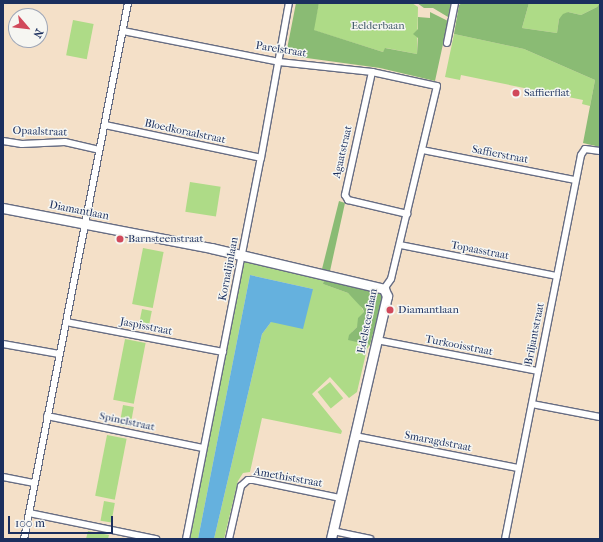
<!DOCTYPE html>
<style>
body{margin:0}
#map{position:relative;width:603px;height:542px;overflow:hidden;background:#f4e0c8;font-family:"IM FELL French Canon",serif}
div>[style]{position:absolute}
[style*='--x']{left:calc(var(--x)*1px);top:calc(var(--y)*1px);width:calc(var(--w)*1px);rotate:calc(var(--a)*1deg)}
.green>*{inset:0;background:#aedb87;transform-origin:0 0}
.forest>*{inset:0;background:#8abb74}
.water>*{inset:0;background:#65b1de}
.roads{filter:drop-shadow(1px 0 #676d83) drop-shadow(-1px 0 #676d83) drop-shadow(0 1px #676d83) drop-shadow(0 -1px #676d83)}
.street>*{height:6px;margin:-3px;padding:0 3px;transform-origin:3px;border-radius:3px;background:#fff}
.secondary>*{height:9px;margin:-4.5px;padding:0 4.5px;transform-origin:4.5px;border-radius:4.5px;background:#fff}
.dots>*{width:11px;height:11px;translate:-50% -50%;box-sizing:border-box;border:2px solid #f6f6f2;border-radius:50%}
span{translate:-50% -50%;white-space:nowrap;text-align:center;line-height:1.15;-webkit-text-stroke:3px #f6f6f2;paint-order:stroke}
.park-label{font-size:11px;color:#405a68}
.street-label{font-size:11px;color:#1b2f5e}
.poi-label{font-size:11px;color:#1b2f5e}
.left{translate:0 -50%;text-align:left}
.frame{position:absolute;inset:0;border:4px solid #1b2f5e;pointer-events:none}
.north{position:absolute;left:8px;top:8px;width:40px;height:40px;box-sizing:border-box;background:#f6f6f2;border:1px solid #9ea6b7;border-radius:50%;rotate:118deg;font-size:11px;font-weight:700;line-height:16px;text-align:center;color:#1b2f5e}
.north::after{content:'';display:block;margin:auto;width:14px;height:18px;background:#d1495b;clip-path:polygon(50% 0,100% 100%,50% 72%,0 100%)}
.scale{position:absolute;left:8px;top:516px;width:105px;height:18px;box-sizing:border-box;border:2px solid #1b2f5e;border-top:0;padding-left:5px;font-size:12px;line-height:14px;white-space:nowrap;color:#1b2f5e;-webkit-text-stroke:3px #f6f6f2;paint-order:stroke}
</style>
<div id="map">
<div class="green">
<i style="clip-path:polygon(319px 3px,412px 3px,418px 7px,417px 54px,386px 48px,383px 52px,313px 30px)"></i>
<i style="clip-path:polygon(529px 3px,600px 3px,597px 7px,581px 15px,568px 12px,559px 19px,557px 33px,522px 28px)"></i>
<i style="left:73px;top:20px;width:21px;height:36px;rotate:11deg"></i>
<i style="clip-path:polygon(454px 34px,524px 49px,595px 80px,590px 106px,582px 104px,583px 100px,461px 75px,460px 80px,445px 77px)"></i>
<i style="left:190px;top:182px;width:31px;height:30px;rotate:9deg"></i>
<i style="left:143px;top:248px;width:21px;height:57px;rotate:11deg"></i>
<i style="clip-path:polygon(244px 261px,324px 279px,323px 284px,348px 293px,357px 300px,364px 312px,357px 327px,352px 332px,360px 343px,370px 345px,367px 349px,357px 392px,349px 398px,330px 377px,312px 394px,342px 431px,341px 434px,262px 418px,250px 472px,243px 473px,238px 481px,224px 539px,214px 539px,262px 334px,271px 322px,313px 289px,250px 275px,198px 539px,190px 539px)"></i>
<i style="left:142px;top:309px;width:10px;height:20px;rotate:11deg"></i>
<i style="left:125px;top:339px;width:21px;height:62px;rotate:11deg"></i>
<i style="left:330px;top:382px;width:21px;height:16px;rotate:51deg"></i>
<i style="left:123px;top:405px;width:11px;height:20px;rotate:10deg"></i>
<i style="left:107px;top:435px;width:20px;height:62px;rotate:11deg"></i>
<i style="left:104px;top:501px;width:11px;height:20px;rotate:10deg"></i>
<i style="clip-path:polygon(88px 531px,109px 535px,108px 539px,86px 539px)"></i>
</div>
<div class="forest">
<i style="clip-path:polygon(296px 3px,319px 3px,314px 30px,383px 52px,385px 48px,417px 54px,418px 38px,413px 34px,418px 29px,418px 17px,430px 18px,430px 12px,448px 21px,435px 81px,380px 68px,292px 56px,287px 49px)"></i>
<i style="clip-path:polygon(417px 3px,451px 3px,448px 17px,433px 8px,424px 8px)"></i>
<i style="clip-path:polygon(462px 3px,529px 3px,522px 28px,557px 33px,559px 19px,563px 14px,568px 12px,581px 15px,597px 7px,600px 3px,600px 147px,583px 143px,595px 80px,524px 49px,454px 34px,459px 5px)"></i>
<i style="clip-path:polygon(339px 201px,345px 203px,330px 271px,322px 269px)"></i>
<i style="clip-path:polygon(324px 279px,381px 293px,383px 295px,370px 345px,348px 340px,349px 335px,357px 327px,358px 318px,364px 312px,363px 309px,348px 293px,323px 284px)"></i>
</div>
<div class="water">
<i style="clip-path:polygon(250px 275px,313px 289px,303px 329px,271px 322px,262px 334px,214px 539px,198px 539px)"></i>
</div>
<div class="roads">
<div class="street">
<i style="--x:123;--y:31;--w:159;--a:11.2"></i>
<i style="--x:279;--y:62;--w:94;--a:6.1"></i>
<i style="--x:372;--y:72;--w:66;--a:12.2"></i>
<i style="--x:437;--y:86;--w:198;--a:103.4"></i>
<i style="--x:391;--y:279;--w:12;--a:125"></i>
<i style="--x:447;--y:43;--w:41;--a:-78.7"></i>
<i style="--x:372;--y:72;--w:126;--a:102.4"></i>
<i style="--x:345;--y:195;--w:6;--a:59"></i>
<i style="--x:348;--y:200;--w:61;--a:13.3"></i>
<i style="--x:105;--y:125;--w:159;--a:11.9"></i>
<i style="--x:3;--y:141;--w:19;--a:9"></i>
<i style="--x:22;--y:144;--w:43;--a:-2.7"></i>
<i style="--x:65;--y:142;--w:35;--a:13"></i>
<i style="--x:422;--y:150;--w:156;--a:11.1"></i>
<i style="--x:400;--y:245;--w:160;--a:11.2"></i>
<i style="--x:66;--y:322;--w:160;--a:10.8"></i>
<i style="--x:377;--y:340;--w:164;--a:10.9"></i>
<i style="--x:3;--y:344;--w:57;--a:10.1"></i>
<i style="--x:532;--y:404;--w:69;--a:10.8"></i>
<i style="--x:47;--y:416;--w:159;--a:11.6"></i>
<i style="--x:355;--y:436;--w:166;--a:11.1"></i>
<i style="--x:3;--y:477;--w:32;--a:11"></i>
<i style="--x:29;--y:513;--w:130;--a:11.6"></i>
<i style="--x:333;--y:531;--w:38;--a:12"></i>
<i style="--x:24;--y:539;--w:546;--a:-79.02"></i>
<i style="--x:186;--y:539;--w:388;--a:-78.9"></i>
<i style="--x:261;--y:158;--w:158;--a:-79.8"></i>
<i style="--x:229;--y:539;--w:54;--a:-77.2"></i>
<i style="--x:241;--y:486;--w:9;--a:-41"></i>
<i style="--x:248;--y:480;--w:5;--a:0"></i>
<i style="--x:253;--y:480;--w:89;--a:11.7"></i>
<i style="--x:505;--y:539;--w:391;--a:-78.8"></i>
<i style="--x:581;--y:155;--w:7;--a:-56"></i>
<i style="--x:585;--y:149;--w:15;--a:8"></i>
</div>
<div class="secondary">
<i style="--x:3;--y:208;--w:212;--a:10.9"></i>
<i style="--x:211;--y:248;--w:178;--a:13.3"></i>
<i style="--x:384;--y:289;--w:8;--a:67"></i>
<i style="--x:387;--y:296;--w:249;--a:103"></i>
</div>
</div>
<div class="dots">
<i style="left:516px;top:93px;background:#d1495b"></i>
<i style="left:120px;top:239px;background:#d1495b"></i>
<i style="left:390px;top:310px;background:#d1495b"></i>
</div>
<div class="park-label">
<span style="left:378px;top:26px">Eelderbaan</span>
</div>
<div class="street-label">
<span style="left:281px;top:50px;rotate:9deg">Parelstraat</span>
<span style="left:40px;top:132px;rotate:2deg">Opaalstraat</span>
<span style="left:185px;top:132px;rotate:12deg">Bloedkoraalstraat</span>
<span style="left:343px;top:152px;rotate:-77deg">Agaatstraat</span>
<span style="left:500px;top:155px;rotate:11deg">Saffierstraat</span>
<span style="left:79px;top:211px;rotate:11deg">Diamantlaan</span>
<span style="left:480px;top:251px;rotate:11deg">Topaasstraat</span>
<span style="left:229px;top:269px;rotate:-79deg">Kornalijnlaan</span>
<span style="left:368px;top:321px;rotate:-79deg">Edelsteenlaan</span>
<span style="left:146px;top:327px;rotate:11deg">Jaspisstraat</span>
<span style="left:535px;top:334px;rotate:-79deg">Briljantstraat</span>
<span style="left:459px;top:346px;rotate:11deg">Turkooisstraat</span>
<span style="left:127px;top:422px;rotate:12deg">Spinelstraat</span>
<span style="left:438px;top:442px;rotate:11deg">Smaragdstraat</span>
<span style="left:288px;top:478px;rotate:10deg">Amethiststraat</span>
</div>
<div class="poi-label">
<span class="left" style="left:524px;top:93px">Saffierflat</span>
<span class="left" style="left:128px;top:239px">Barnsteenstraat</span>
<span class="left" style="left:398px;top:310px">Diamantlaan</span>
</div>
<div class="frame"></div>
<div class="north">N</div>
<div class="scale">100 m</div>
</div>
